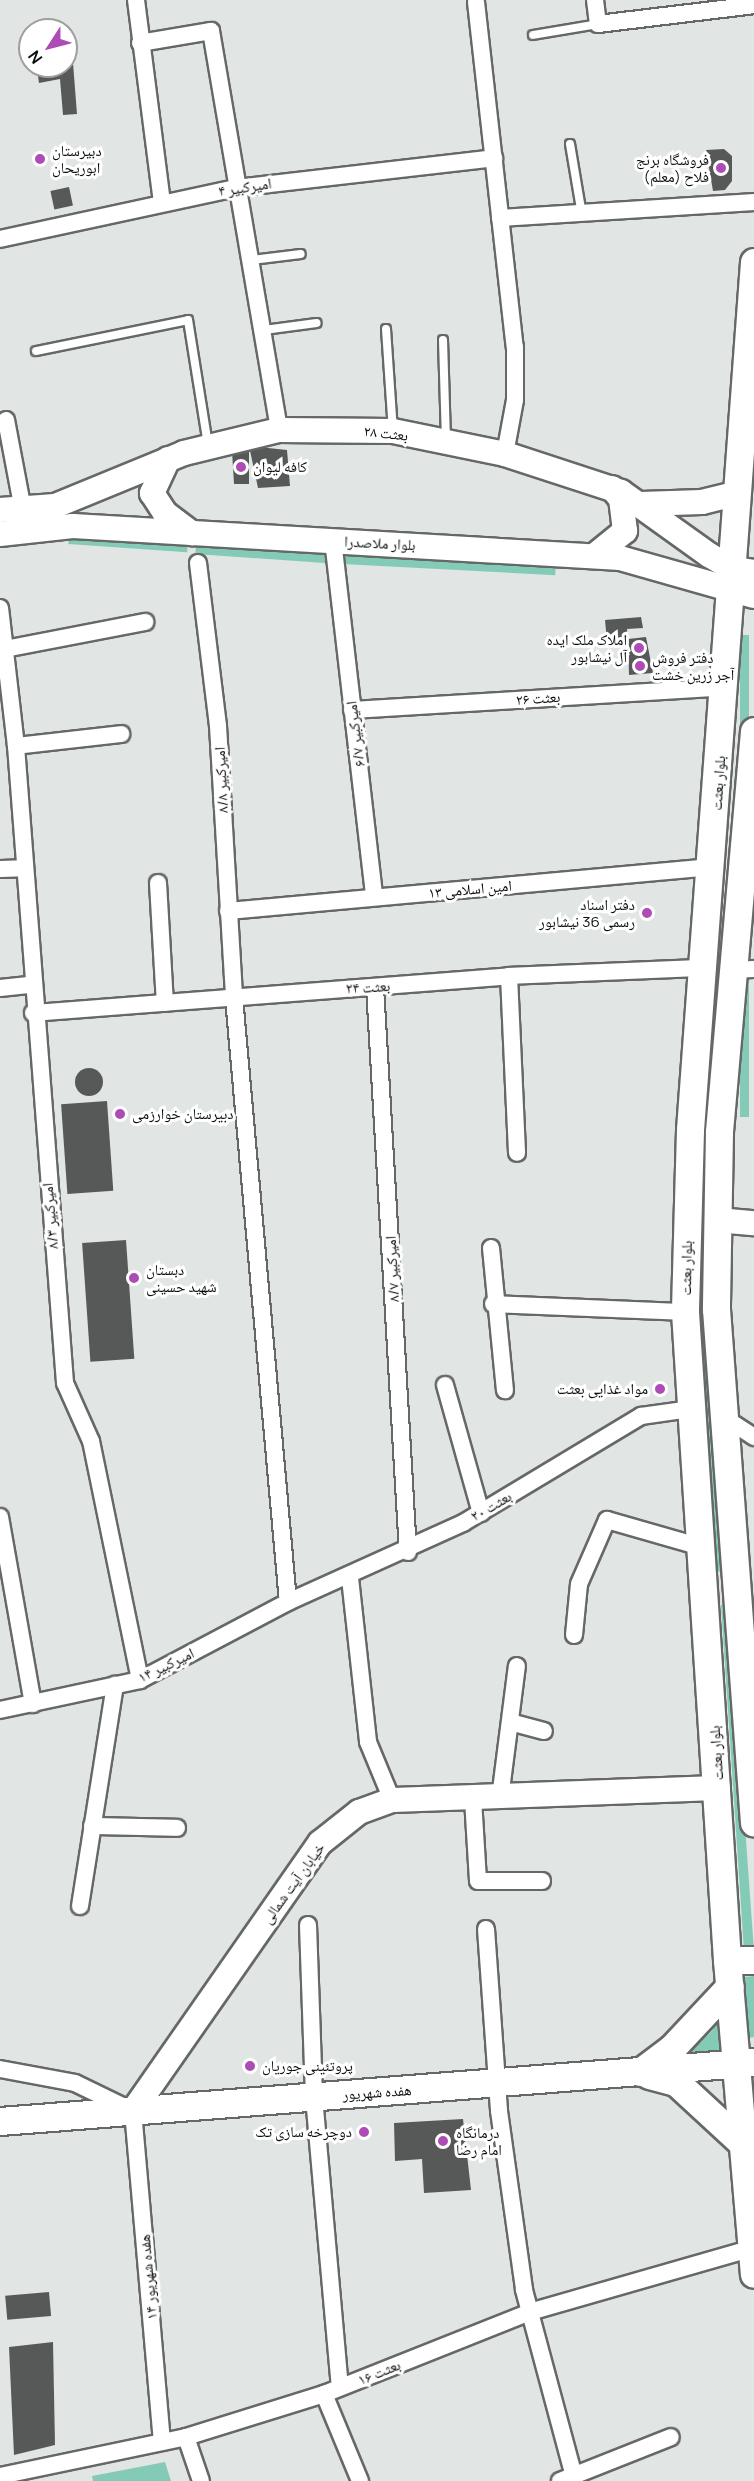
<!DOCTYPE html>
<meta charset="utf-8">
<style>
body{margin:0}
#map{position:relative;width:754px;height:2481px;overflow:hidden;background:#e1e5e3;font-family:Manrope,"Noto Naskh Arabic",sans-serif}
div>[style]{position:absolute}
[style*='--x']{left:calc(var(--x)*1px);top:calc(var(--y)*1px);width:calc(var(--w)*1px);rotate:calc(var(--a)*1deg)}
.green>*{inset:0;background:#83cbb7;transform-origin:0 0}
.building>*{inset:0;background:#565958;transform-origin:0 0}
.round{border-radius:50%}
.roads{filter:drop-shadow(2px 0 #656867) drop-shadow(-2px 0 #656867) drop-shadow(0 2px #656867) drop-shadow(0 -2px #656867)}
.lane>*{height:8px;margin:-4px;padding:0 4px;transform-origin:4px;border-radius:4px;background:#fff}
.street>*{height:16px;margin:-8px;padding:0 8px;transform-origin:8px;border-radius:8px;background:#fff}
.secondary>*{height:24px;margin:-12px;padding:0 12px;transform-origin:12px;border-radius:12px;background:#fff}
.primary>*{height:27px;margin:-13.5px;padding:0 13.5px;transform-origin:13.5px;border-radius:13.5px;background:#fff}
.dots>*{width:16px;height:16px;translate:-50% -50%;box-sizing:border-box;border:3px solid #fff;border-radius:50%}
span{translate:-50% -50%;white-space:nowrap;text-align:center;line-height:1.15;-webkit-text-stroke:6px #fff;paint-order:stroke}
.poi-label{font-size:15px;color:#0c0d0d}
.left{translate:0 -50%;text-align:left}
.right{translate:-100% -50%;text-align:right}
.street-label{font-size:15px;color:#0c0d0d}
.north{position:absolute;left:18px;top:18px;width:60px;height:60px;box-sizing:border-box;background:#fff;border:2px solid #9e9e9e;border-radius:50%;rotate:234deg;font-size:16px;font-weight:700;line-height:24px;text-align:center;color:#0c0d0d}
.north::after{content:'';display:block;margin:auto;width:21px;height:27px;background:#ad4cb4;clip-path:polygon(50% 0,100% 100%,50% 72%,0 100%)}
</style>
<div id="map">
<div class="green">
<i style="left:69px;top:535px;width:119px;height:9px;rotate:4deg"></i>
<i style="left:196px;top:545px;width:133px;height:9px;rotate:4deg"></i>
<i style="left:343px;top:555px;width:213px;height:9px;rotate:3deg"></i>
<i style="left:740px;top:635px;width:9px;height:482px"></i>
<i style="clip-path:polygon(700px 1148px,709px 1152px,725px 1571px,715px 1572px,695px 1277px)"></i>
<i style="clip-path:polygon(721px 1605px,729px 1605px,754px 1951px,744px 1951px)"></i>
<i style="clip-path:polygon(754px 1976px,754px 2037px,749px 2038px,744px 1977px)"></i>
<i style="clip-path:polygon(722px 2014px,721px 2053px,687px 2055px,712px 2031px)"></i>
<i style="clip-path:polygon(165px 2462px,171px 2481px,93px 2481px,92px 2476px)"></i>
</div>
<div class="building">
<i style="clip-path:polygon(73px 63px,77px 114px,63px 115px,60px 79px,39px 83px,37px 69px)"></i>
<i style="clip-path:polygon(724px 149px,732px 156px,732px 181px,725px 190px,713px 191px,706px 150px)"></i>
<i style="left:69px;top:187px;width:19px;height:19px;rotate:78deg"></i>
<i style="clip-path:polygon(249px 446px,287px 450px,290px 486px,258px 488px,249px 446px,249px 484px,234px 484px,232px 451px)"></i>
<i style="clip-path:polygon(641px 617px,643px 628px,627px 629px,628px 639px,607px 641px,605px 620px)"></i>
<i style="clip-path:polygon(646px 637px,653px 673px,629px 675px,628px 639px)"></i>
<i class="round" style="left:75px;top:1068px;width:28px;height:28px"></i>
<i style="left:107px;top:1101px;width:90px;height:46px;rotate:86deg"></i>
<i style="left:126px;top:1240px;width:119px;height:44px;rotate:86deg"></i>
<i style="clip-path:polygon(463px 2119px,471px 2190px,424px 2193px,422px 2159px,395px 2161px,394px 2123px)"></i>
<i style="left:49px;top:2292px;width:24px;height:44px;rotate:85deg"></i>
<i style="clip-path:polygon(53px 2342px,55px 2445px,14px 2455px,9px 2347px)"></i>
</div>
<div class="roads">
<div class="lane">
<i style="--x:533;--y:35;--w:66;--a:-9.6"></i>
<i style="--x:570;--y:144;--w:66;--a:80.4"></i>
<i style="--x:252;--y:260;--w:49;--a:-7"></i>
<i style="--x:386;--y:329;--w:102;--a:86.1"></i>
<i style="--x:264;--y:330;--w:53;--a:-7.5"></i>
<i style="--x:443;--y:340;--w:99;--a:88.3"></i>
<i style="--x:36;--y:351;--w:155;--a:-11.5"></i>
<i style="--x:188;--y:320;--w:127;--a:80.9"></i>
</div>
<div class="street">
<i style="--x:136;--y:0;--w:204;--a:82.7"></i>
<i style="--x:595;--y:0;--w:24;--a:83"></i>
<i style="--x:598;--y:24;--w:157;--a:-6.9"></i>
<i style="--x:476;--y:2;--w:347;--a:83.6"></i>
<i style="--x:515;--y:347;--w:53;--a:90"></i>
<i style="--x:515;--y:400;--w:55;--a:100.5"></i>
<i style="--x:140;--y:43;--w:72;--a:-9.6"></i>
<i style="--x:211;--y:31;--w:405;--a:80.3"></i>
<i style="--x:500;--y:218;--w:255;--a:-3.6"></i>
<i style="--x:0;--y:239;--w:241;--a:-12.2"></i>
<i style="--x:236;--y:188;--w:260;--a:-6.6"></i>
<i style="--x:6;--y:420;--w:92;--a:79.3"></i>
<i style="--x:333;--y:540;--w:359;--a:83.4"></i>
<i style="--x:198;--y:563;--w:164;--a:83"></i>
<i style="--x:218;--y:726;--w:272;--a:86.6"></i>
<i style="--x:234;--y:998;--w:606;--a:84.89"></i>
<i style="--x:0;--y:608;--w:139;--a:83.4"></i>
<i style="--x:16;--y:746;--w:639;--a:85.6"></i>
<i style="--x:65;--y:1383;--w:64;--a:65.9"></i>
<i style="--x:91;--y:1441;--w:244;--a:78.4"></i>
<i style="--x:5;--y:649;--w:143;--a:-10.9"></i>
<i style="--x:352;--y:710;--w:374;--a:-3.5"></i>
<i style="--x:16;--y:746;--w:106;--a:-6.5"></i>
<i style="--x:0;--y:869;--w:24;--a:-2"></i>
<i style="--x:158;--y:883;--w:120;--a:86.7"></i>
<i style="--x:228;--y:911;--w:486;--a:-5.2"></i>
<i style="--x:733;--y:970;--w:21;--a:-3"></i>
<i style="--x:509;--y:976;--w:177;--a:87.4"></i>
<i style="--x:375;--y:987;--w:566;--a:86.66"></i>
<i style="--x:0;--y:988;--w:31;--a:-6"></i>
<i style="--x:33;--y:1013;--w:477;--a:-4.4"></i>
<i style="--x:509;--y:976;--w:194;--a:-2.4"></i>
<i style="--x:491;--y:1248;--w:143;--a:84.4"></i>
<i style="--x:493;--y:1304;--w:192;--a:2.4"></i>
<i style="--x:445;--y:1385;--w:133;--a:74.3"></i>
<i style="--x:725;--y:1418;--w:35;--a:33"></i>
<i style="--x:0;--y:1517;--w:190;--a:80"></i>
<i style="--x:350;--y:1578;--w:165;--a:83.7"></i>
<i style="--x:368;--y:1742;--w:63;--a:67.5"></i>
<i style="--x:574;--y:1635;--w:51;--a:-84.4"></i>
<i style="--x:579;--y:1584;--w:70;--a:-66.4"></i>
<i style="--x:607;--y:1520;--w:98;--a:16"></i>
<i style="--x:0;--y:1710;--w:143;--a:-12.1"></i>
<i style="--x:140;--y:1680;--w:167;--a:-27.8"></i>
<i style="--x:288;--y:1602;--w:192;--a:-24.3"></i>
<i style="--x:463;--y:1523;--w:208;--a:-31"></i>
<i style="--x:641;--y:1416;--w:49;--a:-8.1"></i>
<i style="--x:510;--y:1722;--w:35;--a:15"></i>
<i style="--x:500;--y:1798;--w:133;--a:-82.7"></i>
<i style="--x:473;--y:1799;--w:82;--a:86.5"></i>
<i style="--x:478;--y:1881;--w:64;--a:0"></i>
<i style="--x:92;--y:1826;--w:85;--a:1.3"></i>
<i style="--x:80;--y:1906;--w:224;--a:-81"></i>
<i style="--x:308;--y:1925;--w:172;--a:88"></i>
<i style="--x:314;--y:2097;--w:291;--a:84.9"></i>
<i style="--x:486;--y:1929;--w:182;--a:85.9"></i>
<i style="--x:499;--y:2111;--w:181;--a:82"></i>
<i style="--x:524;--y:2290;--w:193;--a:75"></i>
<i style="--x:0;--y:2069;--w:76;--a:10.6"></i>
<i style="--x:75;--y:2083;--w:64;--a:25.8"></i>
<i style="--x:133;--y:2111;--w:332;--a:85"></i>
<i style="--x:324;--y:2394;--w:94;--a:67.5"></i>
<i style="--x:186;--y:2437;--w:46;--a:71.2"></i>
<i style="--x:0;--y:2476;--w:190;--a:-11.8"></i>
<i style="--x:186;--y:2437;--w:145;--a:-17.3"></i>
<i style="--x:324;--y:2394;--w:225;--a:-21.7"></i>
<i style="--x:533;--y:2311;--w:228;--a:-16"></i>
<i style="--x:560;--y:2481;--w:119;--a:-21.6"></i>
</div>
<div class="secondary">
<i style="--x:168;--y:459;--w:38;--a:115"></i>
<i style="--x:152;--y:493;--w:24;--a:57"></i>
<i style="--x:165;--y:513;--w:34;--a:37"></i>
<i style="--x:641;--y:504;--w:61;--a:-1.9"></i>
<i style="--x:702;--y:502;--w:37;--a:-14"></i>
<i style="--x:0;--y:510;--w:55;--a:-4.2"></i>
<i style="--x:55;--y:506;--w:139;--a:-22.3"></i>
<i style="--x:184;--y:453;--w:98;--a:-13.6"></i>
<i style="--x:279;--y:430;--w:114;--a:0.5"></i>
<i style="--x:393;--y:431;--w:114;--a:11.6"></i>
<i style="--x:505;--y:454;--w:122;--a:18.1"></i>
<i style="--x:621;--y:492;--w:108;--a:35.6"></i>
<i style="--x:709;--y:555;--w:28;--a:30"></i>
<i style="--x:733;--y:569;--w:21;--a:8"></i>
<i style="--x:0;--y:534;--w:73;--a:-6.3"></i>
<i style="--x:73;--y:526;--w:548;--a:3.35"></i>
<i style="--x:620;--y:558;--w:139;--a:15.8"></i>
<i style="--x:594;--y:556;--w:40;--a:-39"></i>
<i style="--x:625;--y:531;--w:32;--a:-97"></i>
<i style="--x:621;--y:499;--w:14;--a:-129"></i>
<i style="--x:717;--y:1220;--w:37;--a:5"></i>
<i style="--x:133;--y:2111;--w:327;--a:-55.1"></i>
<i style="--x:320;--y:1843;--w:50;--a:-38.5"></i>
<i style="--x:359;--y:1812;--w:35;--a:-20"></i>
<i style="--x:392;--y:1800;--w:326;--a:-2.1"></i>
</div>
<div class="primary">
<i style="--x:754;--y:262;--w:870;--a:94.22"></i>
<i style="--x:690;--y:1130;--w:182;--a:91.6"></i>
<i style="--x:685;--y:1312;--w:649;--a:86.29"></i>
<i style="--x:727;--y:1960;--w:315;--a:85.1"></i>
<i style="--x:754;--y:731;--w:403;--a:95"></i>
<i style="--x:719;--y:1132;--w:177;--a:91"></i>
<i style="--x:716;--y:1309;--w:515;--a:85.77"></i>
<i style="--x:727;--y:1960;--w:27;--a:0"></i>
<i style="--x:640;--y:2072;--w:39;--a:-37"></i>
<i style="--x:671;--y:2049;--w:86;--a:-46.9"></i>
<i style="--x:649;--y:2075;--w:28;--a:15"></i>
<i style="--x:676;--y:2082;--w:90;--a:42.7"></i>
<i style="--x:0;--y:2121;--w:756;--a:-4.47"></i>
</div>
</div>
<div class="dots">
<i style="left:40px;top:159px;background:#ad4cb4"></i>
<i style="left:721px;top:168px;background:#ad4cb4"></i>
<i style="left:241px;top:467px;background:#ad4cb4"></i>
<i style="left:639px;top:648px;background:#ad4cb4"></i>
<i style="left:640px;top:666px;background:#ad4cb4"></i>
<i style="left:647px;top:913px;background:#ad4cb4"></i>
<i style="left:120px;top:1114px;background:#ad4cb4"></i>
<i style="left:134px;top:1278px;background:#ad4cb4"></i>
<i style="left:660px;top:1389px;background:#ad4cb4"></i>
<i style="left:250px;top:2066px;background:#ad4cb4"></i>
<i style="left:364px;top:2132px;background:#ad4cb4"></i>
<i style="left:443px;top:2141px;background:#ad4cb4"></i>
</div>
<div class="poi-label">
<span class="left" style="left:52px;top:159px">دبیرستان<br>ابوریحان</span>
<span class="right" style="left:709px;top:168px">فروشگاه برنج<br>فلاح (معلم)</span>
<span class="left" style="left:253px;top:467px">کافه لیوان</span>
<span class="right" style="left:627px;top:648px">املاک ملک ایده<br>آل نیشابور</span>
<span class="left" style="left:652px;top:666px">دفتر فروش<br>آجر زرین خشت</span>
<span class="right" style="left:635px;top:913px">دفتر اسناد<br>رسمی 36 نیشابور</span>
<span class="left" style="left:132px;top:1114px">دبیرستان خوارزمی</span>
<span class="left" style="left:146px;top:1278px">دبستان<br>شهید حسینی</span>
<span class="right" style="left:648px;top:1389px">مواد غذایی بعثت</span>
<span class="left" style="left:262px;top:2066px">پروتئینی جوریان</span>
<span class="right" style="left:352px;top:2132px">دوچرخه سازی تک</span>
<span class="left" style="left:456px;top:2141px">درمانگاه<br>امام رضا</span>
</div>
<div class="street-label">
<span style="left:245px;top:187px;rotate:-9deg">امیرکبیر ۴</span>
<span style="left:386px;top:433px;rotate:6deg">بعثت ۲۸</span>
<span style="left:380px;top:543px;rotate:3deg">بلوار ملاصدرا</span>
<span style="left:538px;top:698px;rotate:-4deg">بعثت ۲۶</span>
<span style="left:355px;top:734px;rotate:-97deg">امیرکبیر ۶/۷</span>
<span style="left:221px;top:780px;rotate:-93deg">امیرکبیر ۸/۸</span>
<span style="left:718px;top:783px;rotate:-86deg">بلوار بعثت</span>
<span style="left:470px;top:889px;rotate:-5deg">امین اسلامی ۱۳</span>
<span style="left:368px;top:987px;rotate:-4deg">بعثت ۲۴</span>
<span style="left:50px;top:1216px;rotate:-95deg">امیرکبیر ۸/۳</span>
<span style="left:686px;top:1268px;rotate:-89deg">بلوار بعثت</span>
<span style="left:392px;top:1269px;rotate:-93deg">امیرکبیر ۸/۷</span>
<span style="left:491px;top:1506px;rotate:-31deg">بعثت ۲۰</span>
<span style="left:166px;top:1665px;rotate:-26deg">امیرکبیر ۱۴</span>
<span style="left:716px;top:1753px;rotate:-94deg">بلوار بعثت</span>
<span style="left:293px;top:1883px;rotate:-54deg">خیابان آیت شمالی</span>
<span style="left:377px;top:2092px;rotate:-4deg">هفده شهریور</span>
<span style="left:148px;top:2277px;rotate:-95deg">هفده شهریور ۱۴</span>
<span style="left:379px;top:2372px;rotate:-22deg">بعثت ۱۶</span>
</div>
<div class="north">N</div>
</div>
